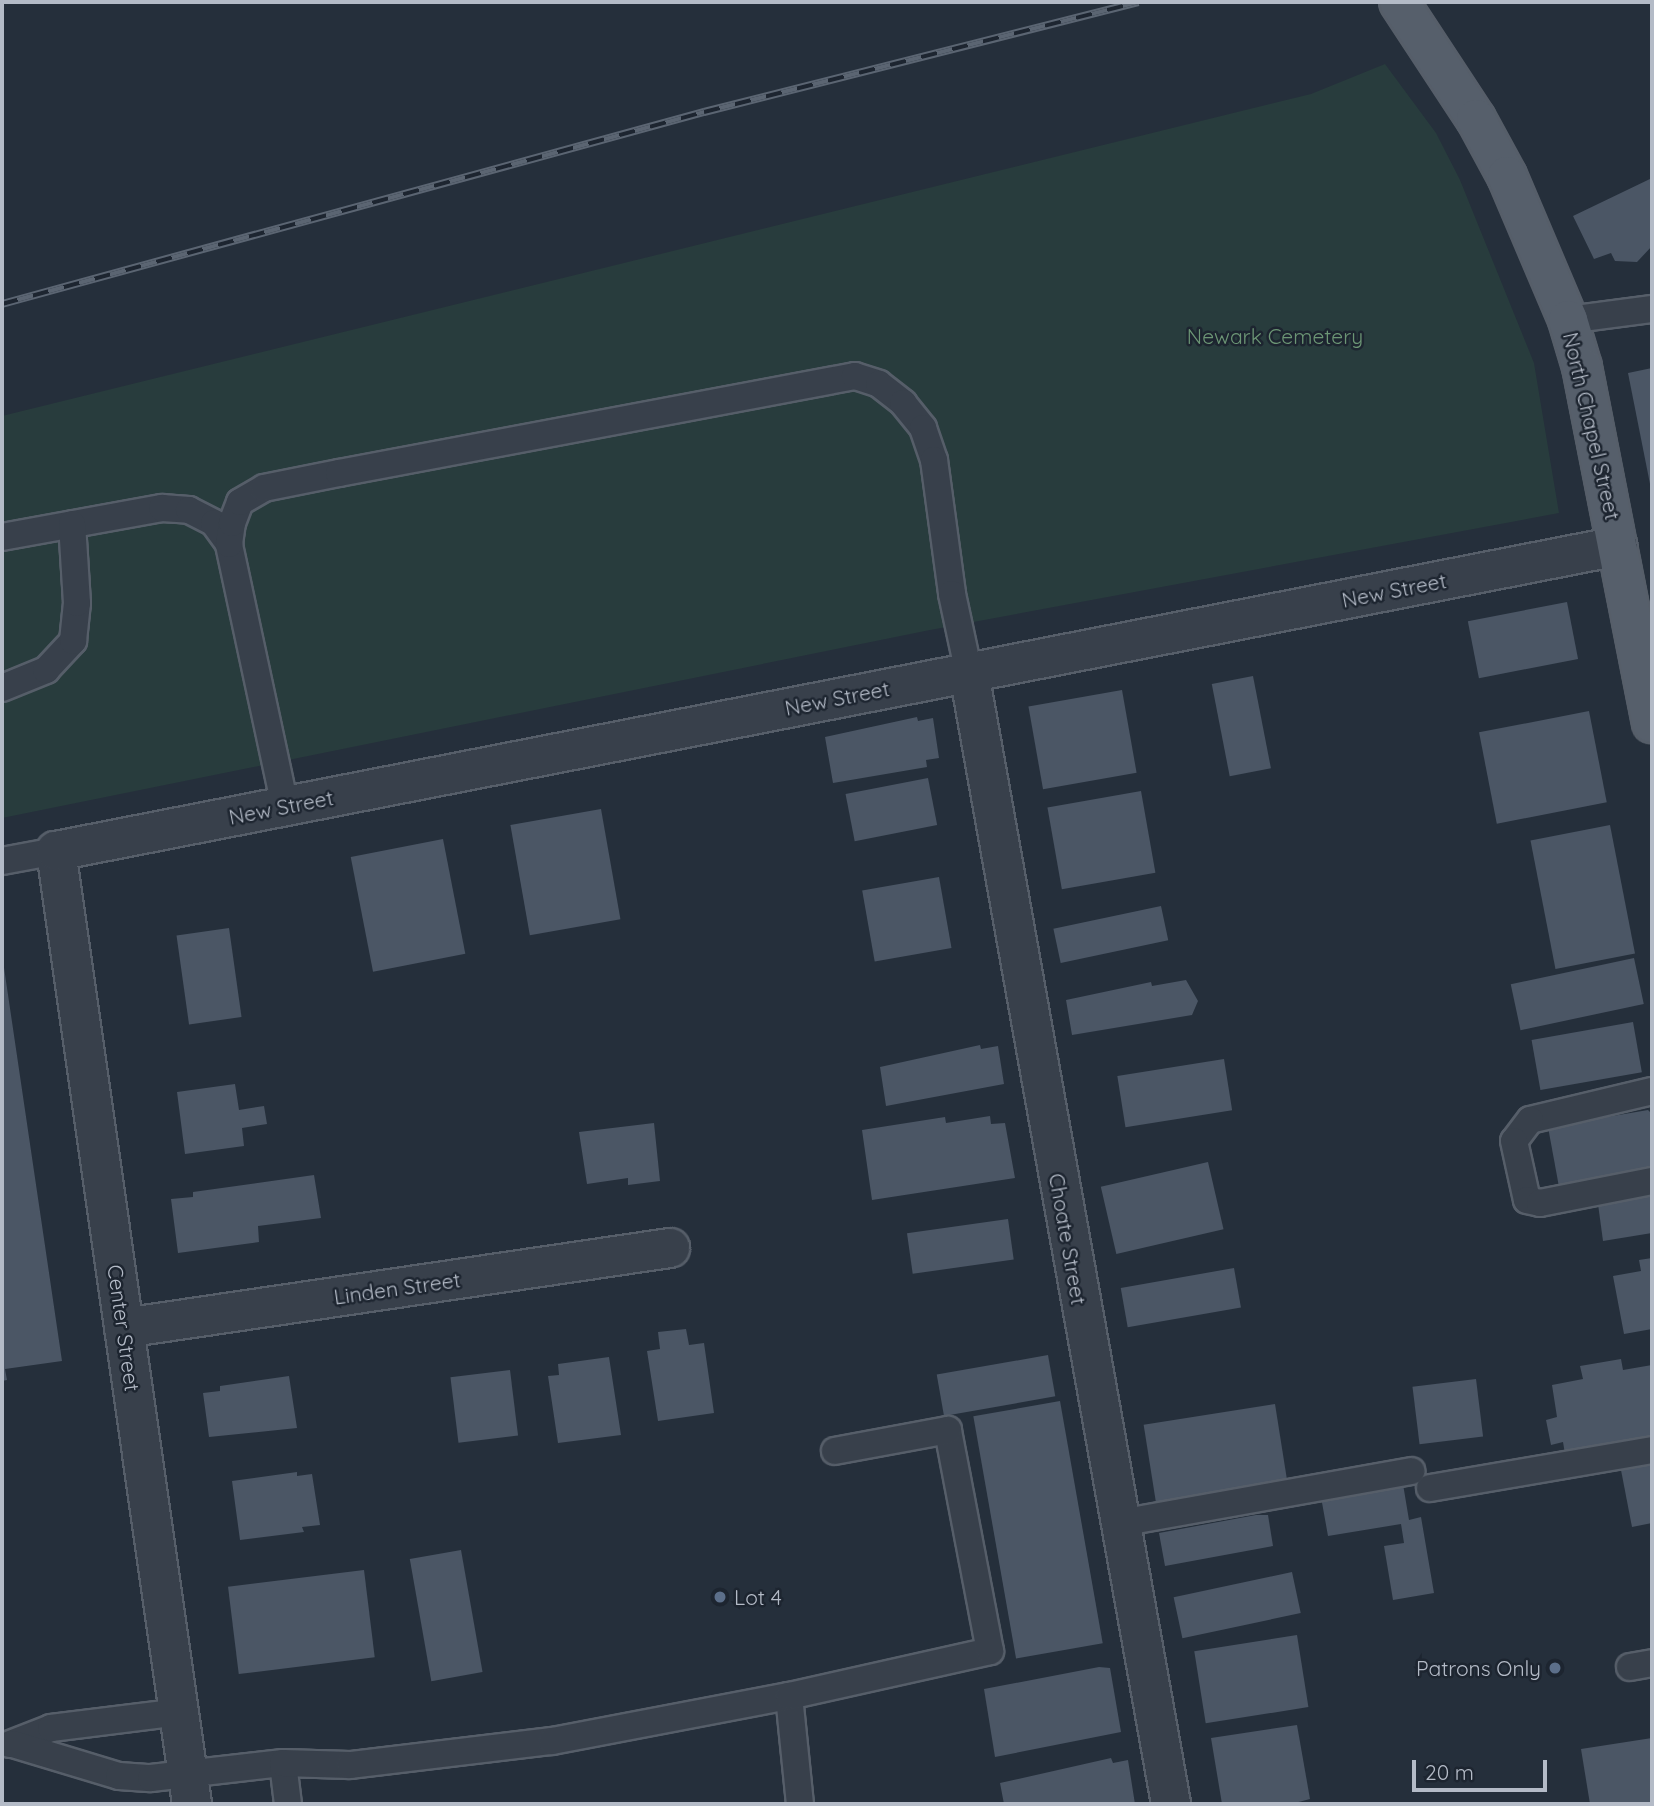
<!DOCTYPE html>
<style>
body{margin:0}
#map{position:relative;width:1654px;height:1806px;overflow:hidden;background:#252f3b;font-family:Quicksand,sans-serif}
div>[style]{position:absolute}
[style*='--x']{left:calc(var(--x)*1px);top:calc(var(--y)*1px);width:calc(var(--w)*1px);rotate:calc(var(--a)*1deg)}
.green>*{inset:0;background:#283c3d}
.building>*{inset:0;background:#4b5665;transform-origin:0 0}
.roads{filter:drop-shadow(2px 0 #565e69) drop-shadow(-2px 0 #565e69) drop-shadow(0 2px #565e69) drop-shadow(0 -2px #565e69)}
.service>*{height:26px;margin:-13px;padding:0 13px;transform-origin:13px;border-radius:13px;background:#38404b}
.minor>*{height:38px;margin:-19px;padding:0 19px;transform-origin:19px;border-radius:19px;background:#38404b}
.primary>*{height:38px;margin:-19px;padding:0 19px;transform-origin:19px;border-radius:19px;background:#565f6b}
.rail>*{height:8px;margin-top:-4px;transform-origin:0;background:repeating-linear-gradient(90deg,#1d2530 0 16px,#5b6572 0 32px);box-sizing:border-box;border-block:2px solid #5b6572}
.dots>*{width:19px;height:19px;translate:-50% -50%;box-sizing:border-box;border:4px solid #1d2530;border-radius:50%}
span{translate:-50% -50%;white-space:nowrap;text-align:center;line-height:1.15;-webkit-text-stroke:5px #1d2530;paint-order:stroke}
.park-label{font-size:21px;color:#6c9675}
.street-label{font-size:21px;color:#b4bbc7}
.poi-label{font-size:21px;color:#b4bbc7}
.left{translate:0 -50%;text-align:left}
.right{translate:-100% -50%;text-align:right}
.frame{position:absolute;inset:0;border:4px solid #b4bbc7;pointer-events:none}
.scale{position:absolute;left:1412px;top:1760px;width:135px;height:32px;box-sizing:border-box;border:4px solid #b4bbc7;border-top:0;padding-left:9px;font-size:21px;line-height:24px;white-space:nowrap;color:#b4bbc7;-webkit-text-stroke:5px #1d2530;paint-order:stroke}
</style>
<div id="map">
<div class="green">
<i style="clip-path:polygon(1385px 64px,1436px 133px,1460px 180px,1534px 363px,1559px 513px,930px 630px,2px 818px,2px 416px,1311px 94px)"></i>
</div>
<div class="building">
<i style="clip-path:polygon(1652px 178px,1652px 246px,1637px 262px,1615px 261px,1611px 253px,1594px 259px,1573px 216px)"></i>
<i style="clip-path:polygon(1652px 368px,1652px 489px,1651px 489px,1628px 373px)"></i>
<i style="left:1567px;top:602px;width:58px;height:101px;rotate:79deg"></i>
<i style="left:1253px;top:676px;width:94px;height:42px;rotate:79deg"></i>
<i style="left:1122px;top:690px;width:84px;height:95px;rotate:80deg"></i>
<i style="left:1589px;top:711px;width:93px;height:112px;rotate:79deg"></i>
<i style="clip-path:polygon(917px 717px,918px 721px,933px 718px,939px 758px,926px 760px,927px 767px,833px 783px,825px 737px)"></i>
<i style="left:928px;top:778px;width:48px;height:84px;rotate:79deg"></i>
<i style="left:1141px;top:791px;width:83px;height:95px;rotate:80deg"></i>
<i style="left:601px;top:809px;width:112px;height:92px;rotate:80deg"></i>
<i style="left:1610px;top:825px;width:131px;height:81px;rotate:79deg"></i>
<i style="left:443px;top:839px;width:117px;height:94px;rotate:79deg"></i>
<i style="left:939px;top:877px;width:72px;height:78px;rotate:80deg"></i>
<i style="left:1161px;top:906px;width:35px;height:110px;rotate:78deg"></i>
<i style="left:229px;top:928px;width:90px;height:53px;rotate:82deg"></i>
<i style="clip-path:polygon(2px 954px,62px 1361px,5px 1369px,7px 1380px,2px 1381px)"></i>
<i style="left:1634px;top:958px;width:47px;height:126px;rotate:78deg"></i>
<i style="clip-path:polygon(1186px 980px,1198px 1001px,1192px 1015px,1072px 1035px,1066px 1000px,1151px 982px,1152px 986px)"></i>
<i style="left:1633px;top:1022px;width:51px;height:103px;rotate:80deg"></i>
<i style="clip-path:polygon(980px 1045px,981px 1049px,998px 1046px,1004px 1084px,886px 1106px,880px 1067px)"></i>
<i style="left:1224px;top:1059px;width:52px;height:108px;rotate:81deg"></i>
<i style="clip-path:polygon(235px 1084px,239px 1110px,264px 1106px,267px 1124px,242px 1128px,244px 1146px,185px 1154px,177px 1092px)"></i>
<i style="clip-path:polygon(1648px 1110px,1652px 1114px,1652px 1170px,1559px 1187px,1548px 1127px)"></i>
<i style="clip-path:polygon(990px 1116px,991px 1124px,1005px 1123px,1015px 1178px,872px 1200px,862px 1130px,945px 1117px,946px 1123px)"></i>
<i style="clip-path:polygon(654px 1123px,660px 1181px,628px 1185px,628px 1178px,587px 1184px,579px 1132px)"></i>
<i style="left:1208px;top:1162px;width:69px;height:110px;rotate:77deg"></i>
<i style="clip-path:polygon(314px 1175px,321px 1218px,258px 1226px,259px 1242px,178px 1253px,171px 1199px,193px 1197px,193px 1192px)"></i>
<i style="clip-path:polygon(1652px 1188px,1652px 1233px,1603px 1241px,1598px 1204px)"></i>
<i style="left:1008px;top:1219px;width:41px;height:102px;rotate:82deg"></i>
<i style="clip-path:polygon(1652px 1258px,1652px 1329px,1624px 1334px,1613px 1276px,1641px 1271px,1639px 1260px)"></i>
<i style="left:1234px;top:1268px;width:40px;height:115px;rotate:80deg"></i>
<i style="clip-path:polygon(686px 1329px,689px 1345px,704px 1343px,714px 1413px,658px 1421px,647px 1351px,660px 1349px,658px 1332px)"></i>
<i style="left:1048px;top:1355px;width:42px;height:113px;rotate:80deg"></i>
<i style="clip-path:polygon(609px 1357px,621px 1435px,558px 1443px,548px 1376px,559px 1375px,558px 1364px)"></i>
<i style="clip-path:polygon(1621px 1359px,1623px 1370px,1652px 1365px,1652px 1439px,1565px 1454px,1563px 1442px,1551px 1445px,1546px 1420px,1557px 1417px,1552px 1385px,1583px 1379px,1580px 1366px)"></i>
<i style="left:510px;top:1370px;width:66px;height:60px;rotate:83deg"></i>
<i style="clip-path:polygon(289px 1376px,297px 1428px,209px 1437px,203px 1393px,220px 1391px,220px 1386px)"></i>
<i style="left:1476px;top:1379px;width:58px;height:64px;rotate:83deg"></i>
<i style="left:1060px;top:1401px;width:246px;height:88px;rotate:80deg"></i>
<i style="left:1275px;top:1404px;width:80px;height:133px;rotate:81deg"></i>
<i style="clip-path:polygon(1652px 1464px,1652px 1523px,1632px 1527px,1621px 1470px)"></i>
<i style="clip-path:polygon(297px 1472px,297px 1476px,312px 1474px,320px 1525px,302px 1527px,304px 1532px,240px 1540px,232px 1481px)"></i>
<i style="clip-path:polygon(1403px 1484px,1409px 1520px,1421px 1517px,1434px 1593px,1393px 1600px,1384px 1546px,1404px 1543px,1401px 1524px,1328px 1536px,1321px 1497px)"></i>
<i style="clip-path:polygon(1256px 1515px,1268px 1515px,1273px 1546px,1165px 1566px,1159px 1533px)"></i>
<i style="left:461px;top:1550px;width:124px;height:52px;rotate:80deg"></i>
<i style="left:364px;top:1570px;width:88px;height:137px;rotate:83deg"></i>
<i style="left:1292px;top:1572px;width:42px;height:121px;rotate:78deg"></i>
<i style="left:1297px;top:1635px;width:73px;height:104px;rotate:81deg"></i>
<i style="clip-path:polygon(1099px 1667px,1110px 1668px,1121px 1732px,995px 1757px,984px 1689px)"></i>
<i style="clip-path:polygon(1297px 1725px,1310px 1799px,1291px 1804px,1222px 1804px,1211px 1738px)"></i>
<i style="clip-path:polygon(1652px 1738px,1652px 1804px,1590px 1804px,1581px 1749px)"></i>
<i style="clip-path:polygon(1111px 1758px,1113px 1763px,1128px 1760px,1135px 1804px,1004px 1804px,1000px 1783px)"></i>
</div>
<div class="roads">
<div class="service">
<i style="--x:1568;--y:320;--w:85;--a:-7.5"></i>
<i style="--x:2;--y:537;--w:163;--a:-10.3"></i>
<i style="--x:162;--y:508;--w:27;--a:4"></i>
<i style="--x:189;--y:510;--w:28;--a:27"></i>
<i style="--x:214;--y:523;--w:26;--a:54"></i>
<i style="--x:2;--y:688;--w:48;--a:-22.2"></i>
<i style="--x:46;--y:670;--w:40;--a:-47"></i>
<i style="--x:73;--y:641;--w:38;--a:-84"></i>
<i style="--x:77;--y:603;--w:79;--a:-93.6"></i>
<i style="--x:285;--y:806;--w:268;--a:-102.1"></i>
<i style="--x:229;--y:544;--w:21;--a:-82"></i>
<i style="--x:232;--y:523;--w:22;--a:-69"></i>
<i style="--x:240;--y:502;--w:28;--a:-30"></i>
<i style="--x:264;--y:488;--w:76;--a:-11.3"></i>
<i style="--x:339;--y:473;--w:525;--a:-10.65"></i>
<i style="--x:855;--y:376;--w:25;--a:18"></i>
<i style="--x:879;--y:384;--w:31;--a:38"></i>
<i style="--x:903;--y:403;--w:32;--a:51"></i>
<i style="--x:923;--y:428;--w:34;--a:71"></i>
<i style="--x:934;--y:460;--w:135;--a:82.3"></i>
<i style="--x:952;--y:594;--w:81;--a:77.9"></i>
<i style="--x:2;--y:861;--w:55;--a:-10.5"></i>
<i style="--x:1652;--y:1091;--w:125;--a:166.6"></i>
<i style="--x:1530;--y:1120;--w:26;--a:127"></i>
<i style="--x:1514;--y:1141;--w:60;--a:77.6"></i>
<i style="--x:1527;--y:1200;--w:13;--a:13"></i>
<i style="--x:1540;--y:1203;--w:114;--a:-11.1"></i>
<i style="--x:1430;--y:1488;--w:225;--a:-9.7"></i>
<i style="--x:1120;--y:1523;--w:296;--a:-10.1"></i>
<i style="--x:1630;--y:1667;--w:22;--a:-10"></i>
<i style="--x:789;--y:1696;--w:109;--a:84.2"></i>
<i style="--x:10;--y:1744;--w:44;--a:-21.3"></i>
<i style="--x:51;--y:1728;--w:129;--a:-7.1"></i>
<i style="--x:13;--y:1744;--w:111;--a:16.8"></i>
<i style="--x:119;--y:1776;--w:32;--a:4"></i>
<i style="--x:151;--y:1778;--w:133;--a:-6.5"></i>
<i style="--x:288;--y:1804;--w:41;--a:-97"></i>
<i style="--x:283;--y:1763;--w:67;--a:1.7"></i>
<i style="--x:350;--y:1765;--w:203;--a:-6.8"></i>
<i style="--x:552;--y:1741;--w:241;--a:-10.8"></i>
<i style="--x:789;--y:1696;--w:206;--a:-12.6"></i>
<i style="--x:990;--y:1651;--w:225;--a:-100.8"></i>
<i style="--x:948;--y:1430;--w:115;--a:169.5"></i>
</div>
<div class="minor">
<i style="--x:969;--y:673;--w:1149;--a:79.87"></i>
<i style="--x:124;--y:1328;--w:552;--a:-8.34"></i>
<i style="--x:192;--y:1804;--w:963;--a:-98.12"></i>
<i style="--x:56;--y:851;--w:1591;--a:-11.05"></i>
</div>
<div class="primary">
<i style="--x:1399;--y:2;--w:140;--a:56.7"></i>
<i style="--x:1476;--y:119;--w:65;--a:61.5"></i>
<i style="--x:1507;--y:176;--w:156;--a:67"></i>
<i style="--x:1568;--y:320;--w:49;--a:73.4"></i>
<i style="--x:1582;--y:367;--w:363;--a:78.9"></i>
</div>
</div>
<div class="rail">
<i style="--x:2;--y:304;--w:728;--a:-15.3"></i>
<i style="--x:704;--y:112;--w:448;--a:-14.2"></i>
</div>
<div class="dots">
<i style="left:720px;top:1597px;background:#5c6f8a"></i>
<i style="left:1555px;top:1668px;background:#5c6f8a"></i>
</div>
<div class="park-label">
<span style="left:1275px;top:336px">Newark Cemetery</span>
</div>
<div class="street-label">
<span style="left:1592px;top:426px;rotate:77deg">North Chapel Street</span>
<span style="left:1394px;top:590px;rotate:-11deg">New Street</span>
<span style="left:837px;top:698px;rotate:-11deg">New Street</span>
<span style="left:281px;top:807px;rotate:-11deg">New Street</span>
<span style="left:1068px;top:1239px;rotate:80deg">Choate Street</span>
<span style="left:397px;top:1288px;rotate:-8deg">Linden Street</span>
<span style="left:124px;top:1328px;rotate:82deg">Center Street</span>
</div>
<div class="poi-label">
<span class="left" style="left:734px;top:1597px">Lot 4</span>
<span class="right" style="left:1541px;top:1668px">Patrons Only</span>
</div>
<div class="frame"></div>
<div class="scale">20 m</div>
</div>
